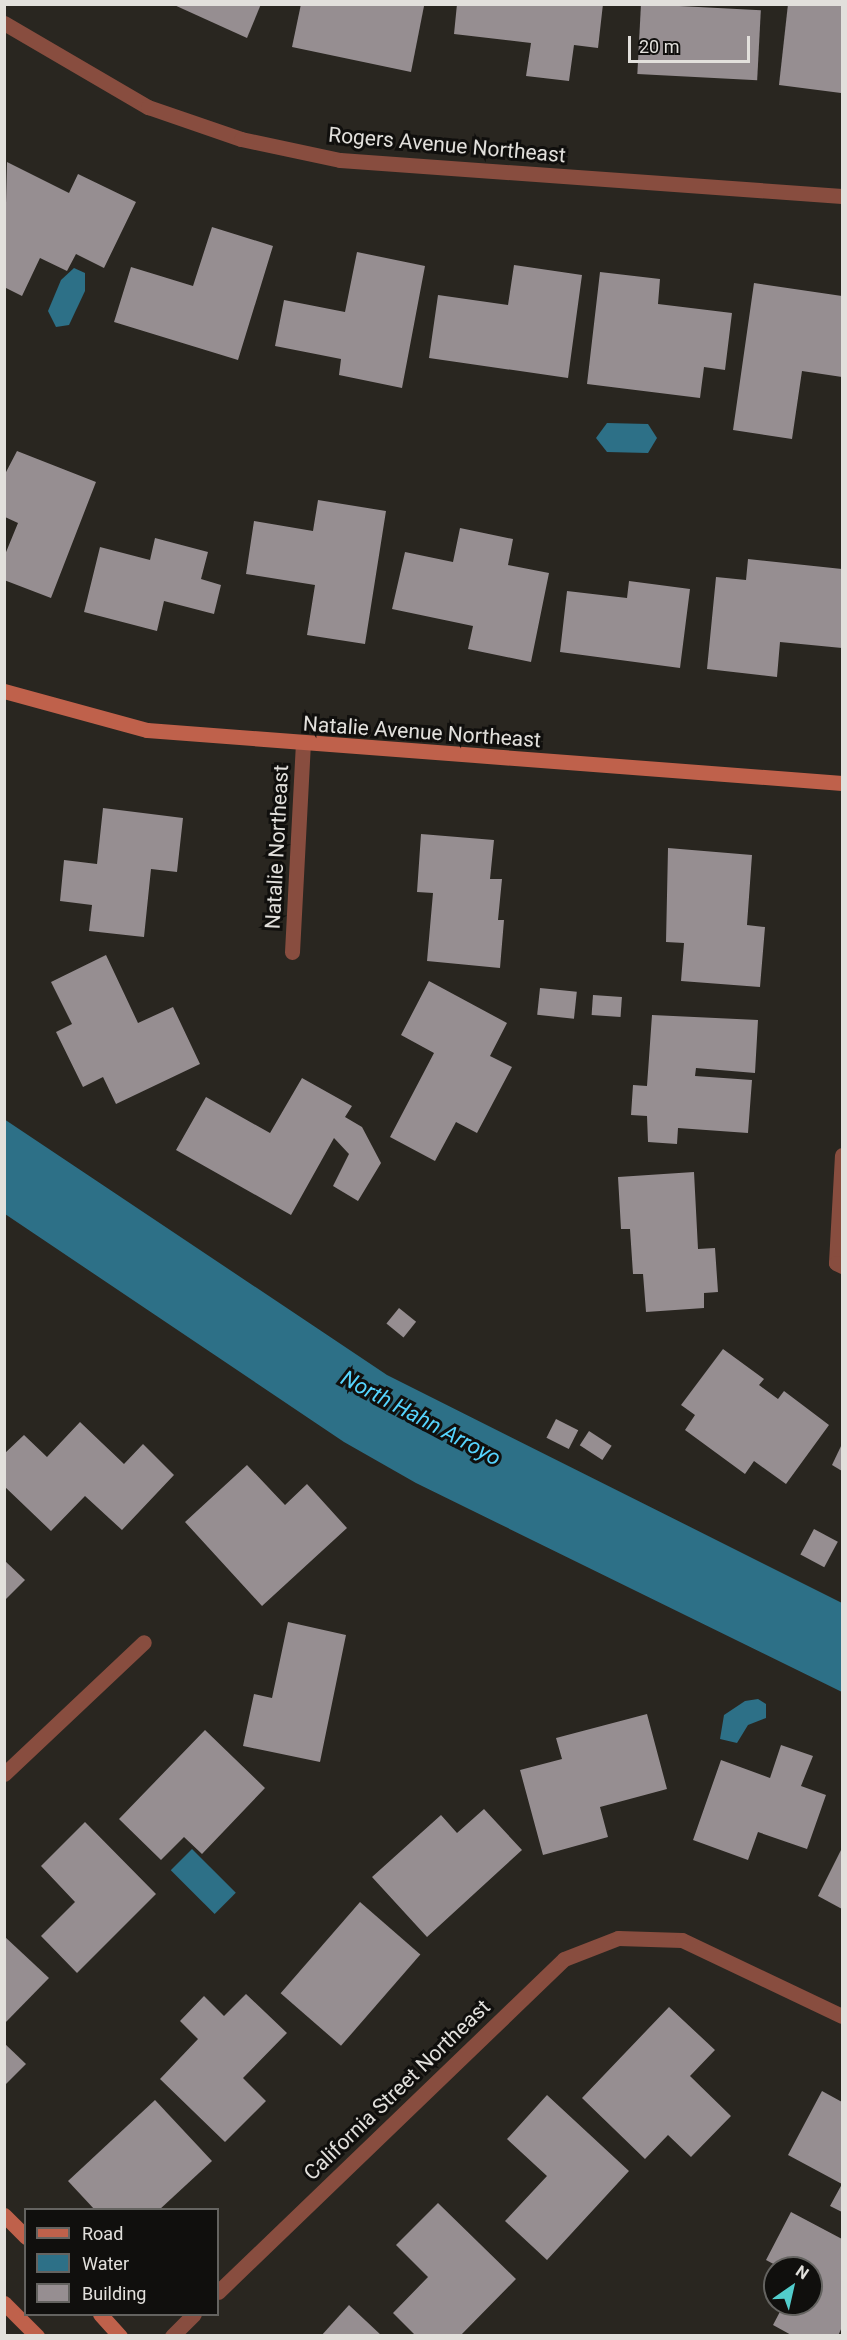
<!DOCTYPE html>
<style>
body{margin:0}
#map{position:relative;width:847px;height:2340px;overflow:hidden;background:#292620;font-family:Roboto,sans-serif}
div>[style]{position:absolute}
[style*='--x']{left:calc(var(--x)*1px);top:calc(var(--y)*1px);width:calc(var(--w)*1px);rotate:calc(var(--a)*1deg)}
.water>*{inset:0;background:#2d7087;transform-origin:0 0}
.building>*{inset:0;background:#968e91;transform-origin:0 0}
.street>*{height:15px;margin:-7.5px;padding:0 7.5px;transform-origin:7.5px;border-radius:7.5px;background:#884d3f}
.secondary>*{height:15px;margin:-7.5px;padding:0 7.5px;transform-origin:7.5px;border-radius:7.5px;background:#bf614b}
span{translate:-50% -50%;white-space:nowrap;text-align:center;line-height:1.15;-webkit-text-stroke:6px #100f0d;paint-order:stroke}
.street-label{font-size:21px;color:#e2e0dc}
.water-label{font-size:22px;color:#56d4fe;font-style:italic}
.frame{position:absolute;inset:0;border:6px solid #e2e0dc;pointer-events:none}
.legend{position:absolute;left:24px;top:2208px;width:195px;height:108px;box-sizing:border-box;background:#100f0d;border:2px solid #646360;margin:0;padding:8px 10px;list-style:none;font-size:18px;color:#e2e0dc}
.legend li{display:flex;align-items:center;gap:12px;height:30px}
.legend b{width:30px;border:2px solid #646360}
.north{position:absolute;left:763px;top:2256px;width:60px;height:60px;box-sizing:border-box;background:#100f0d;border:2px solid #646360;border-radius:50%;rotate:34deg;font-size:16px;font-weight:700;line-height:24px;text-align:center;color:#e2e0dc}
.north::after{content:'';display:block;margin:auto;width:21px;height:27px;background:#52cdcc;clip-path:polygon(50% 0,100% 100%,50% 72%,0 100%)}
.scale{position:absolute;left:628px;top:36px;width:122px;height:27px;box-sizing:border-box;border:3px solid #e2e0dc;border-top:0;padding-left:8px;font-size:18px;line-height:21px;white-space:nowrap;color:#e2e0dc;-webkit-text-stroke:4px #100f0d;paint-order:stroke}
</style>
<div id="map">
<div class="water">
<i style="clip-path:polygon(74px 268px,85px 273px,85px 291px,69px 325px,56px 327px,48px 311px,61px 280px)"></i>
<i style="clip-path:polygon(607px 423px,648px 424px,657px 438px,648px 453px,607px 452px,596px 438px)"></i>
<i style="clip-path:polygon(4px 1119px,387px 1375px,842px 1603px,842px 1692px,416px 1483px,344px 1442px,5px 1214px)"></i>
<i style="clip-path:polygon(758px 1699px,766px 1704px,766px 1718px,748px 1725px,737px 1743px,720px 1739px,724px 1715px,745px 1701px)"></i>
<i style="left:192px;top:1849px;width:62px;height:30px;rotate:45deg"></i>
</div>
<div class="building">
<i style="clip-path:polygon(172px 4px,261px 4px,247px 38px)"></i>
<i style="clip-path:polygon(301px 4px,424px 6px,411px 72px,292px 47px)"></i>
<i style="clip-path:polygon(457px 4px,603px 4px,598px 48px,574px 45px,569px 81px,526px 76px,531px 43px,454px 34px)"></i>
<i style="left:641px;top:4px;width:120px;height:70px;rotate:3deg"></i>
<i style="clip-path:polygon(788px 4px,842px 4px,841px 93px,779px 85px)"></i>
<i style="clip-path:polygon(7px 162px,69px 193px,78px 174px,136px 202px,104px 268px,76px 254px,67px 271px,40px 258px,22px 296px,4px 287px)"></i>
<i style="clip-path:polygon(212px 227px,273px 246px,238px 360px,114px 322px,131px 267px,193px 286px)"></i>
<i style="clip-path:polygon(357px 252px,425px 266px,402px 388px,339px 375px,341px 359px,275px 346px,284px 300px,345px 312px)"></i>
<i style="clip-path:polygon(514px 265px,582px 275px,568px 378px,429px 358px,438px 295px,508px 305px)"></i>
<i style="clip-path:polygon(600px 272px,660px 279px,658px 304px,732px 313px,725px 370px,704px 367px,700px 398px,587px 384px)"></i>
<i style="clip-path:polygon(754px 283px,842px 296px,842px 377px,802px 371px,792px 439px,733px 430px)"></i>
<i style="clip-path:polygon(17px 451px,96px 482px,51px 598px,4px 580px,4px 557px,18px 523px,5px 517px,5px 474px)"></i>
<i style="clip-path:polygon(318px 500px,386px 511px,365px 644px,307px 635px,315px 585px,246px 574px,254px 521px,313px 531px)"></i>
<i style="clip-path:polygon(460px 528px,513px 539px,508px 565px,549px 573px,531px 662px,468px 649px,473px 626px,392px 609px,405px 552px,453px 562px)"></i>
<i style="clip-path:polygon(155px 538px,208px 552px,201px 579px,221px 585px,214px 614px,164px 601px,157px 631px,84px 612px,100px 547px,150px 560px)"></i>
<i style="clip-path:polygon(748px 559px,842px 569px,842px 648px,780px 642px,777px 677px,707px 669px,716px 577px,746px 580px)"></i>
<i style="clip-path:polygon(629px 581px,690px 589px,680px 668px,560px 652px,567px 591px,627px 598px)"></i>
<i style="clip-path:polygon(103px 808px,183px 818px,177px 872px,151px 869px,144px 937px,89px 931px,92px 905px,60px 901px,64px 860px,97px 864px)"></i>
<i style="clip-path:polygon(421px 834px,494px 840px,490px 879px,502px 879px,498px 920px,504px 920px,500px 968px,427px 961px,433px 893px,417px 892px)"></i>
<i style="clip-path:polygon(668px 848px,752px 855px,747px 925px,765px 927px,760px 987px,681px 981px,684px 943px,666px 942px)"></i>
<i style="clip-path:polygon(106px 955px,138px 1023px,173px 1007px,200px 1064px,116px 1104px,103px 1077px,83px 1087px,56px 1032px,72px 1024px,51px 982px)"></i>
<i style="clip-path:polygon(429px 981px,507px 1023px,490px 1056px,512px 1067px,477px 1133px,456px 1122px,435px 1161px,390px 1137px,434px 1053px,401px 1035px)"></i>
<i style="left:540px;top:988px;width:37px;height:27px;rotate:6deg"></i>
<i style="left:593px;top:995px;width:29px;height:20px;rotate:4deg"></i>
<i style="clip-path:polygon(652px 1015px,758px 1020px,755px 1073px,696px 1068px,695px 1076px,752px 1080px,748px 1133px,678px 1128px,677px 1144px,648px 1142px,647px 1116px,631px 1115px,633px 1085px,647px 1086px)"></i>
<i style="clip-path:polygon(302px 1078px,352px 1106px,345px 1117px,362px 1127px,381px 1163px,358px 1201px,333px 1186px,349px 1154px,334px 1138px,291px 1215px,176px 1150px,206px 1097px,270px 1133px)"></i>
<i style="clip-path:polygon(694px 1172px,698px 1249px,715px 1248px,718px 1292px,704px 1293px,704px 1308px,646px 1312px,643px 1274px,633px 1274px,630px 1229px,621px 1229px,618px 1177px)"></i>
<i style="left:399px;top:1308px;width:22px;height:20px;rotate:39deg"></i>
<i style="clip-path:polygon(723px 1349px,764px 1379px,759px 1385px,778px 1399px,784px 1391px,829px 1425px,786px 1484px,754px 1461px,745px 1474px,685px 1430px,695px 1415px,681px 1405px)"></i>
<i style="left:556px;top:1419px;width:25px;height:21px;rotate:27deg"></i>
<i style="clip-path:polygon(80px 1422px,124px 1464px,143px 1444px,174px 1475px,122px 1530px,85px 1496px,51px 1531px,4px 1486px,4px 1454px,24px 1435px,47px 1457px)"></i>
<i style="left:589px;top:1431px;width:27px;height:17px;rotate:33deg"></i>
<i style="clip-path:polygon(842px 1444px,842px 1471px,832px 1465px)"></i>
<i style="clip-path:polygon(247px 1465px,285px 1505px,307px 1484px,347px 1528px,262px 1606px,185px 1522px)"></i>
<i style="left:814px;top:1529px;width:27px;height:29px;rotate:28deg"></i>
<i style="clip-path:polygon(4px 1560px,25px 1580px,4px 1601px)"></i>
<i style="clip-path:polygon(288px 1622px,346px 1635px,320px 1762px,243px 1746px,254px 1694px,272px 1698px)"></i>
<i style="clip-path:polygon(647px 1714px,667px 1789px,600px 1807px,608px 1837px,543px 1855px,520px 1770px,562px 1759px,556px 1738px)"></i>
<i style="clip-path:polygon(205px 1730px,265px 1788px,202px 1854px,184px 1837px,161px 1860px,119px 1819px)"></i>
<i style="clip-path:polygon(781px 1745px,813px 1756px,801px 1786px,826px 1795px,807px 1849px,758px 1832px,748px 1860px,693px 1840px,721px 1760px,770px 1778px)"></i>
<i style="clip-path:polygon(484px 1809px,522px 1850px,427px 1937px,372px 1877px,441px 1815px,457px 1833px)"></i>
<i style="clip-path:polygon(85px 1822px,156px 1894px,77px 1973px,41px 1936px,75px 1902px,41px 1866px)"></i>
<i style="clip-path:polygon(842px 1848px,842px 1909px,818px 1896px)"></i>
<i style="left:360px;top:1902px;width:80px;height:121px;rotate:41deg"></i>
<i style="clip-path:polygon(4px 1936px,49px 1978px,4px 2024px)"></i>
<i style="clip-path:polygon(246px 1994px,287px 2033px,243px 2078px,266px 2101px,225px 2142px,160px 2079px,198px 2039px,180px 2021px,204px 1996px,224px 2016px)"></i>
<i style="clip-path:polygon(669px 2007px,715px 2050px,690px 2076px,731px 2116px,691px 2157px,668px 2135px,645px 2159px,582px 2098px)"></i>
<i style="clip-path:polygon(4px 2043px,26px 2064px,4px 2086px)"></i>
<i style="clip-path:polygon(822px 2091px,842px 2102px,842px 2212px,830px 2206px,842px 2184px,788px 2155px)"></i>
<i style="clip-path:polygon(547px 2095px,629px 2171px,547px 2260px,505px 2221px,547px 2176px,507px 2139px)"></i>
<i style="clip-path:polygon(155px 2100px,212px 2161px,159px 2210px,95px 2210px,68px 2181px)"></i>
<i style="clip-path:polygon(438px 2203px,516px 2279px,460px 2336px,416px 2336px,393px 2313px,428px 2277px,396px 2245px)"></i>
<i style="clip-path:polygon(791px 2212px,842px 2239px,842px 2327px,838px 2336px,793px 2336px,773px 2325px,784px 2304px,811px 2304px,811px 2268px,781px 2268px,766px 2260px)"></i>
<i style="clip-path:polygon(349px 2305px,382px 2336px,321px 2336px)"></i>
</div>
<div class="street">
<i style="--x:4;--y:23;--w:167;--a:30.3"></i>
<i style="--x:148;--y:107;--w:98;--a:19"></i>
<i style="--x:241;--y:139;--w:101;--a:12"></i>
<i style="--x:340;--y:160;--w:503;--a:4.1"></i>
<i style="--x:292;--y:952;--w:208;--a:-87"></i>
<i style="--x:842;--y:1155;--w:108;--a:93.2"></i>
<i style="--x:836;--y:1263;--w:7;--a:27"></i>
<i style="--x:4;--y:1774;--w:192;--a:-43.3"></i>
<i style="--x:218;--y:2292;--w:480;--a:-43.9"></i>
<i style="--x:564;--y:1959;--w:58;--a:-21.3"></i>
<i style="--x:618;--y:1938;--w:64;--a:1.8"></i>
<i style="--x:682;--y:1940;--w:177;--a:25.4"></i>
<i style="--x:172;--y:2336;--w:31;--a:-45"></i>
</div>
<div class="secondary">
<i style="--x:4;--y:691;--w:148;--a:15.3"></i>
<i style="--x:147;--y:730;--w:697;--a:4.36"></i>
<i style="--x:4;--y:2215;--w:31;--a:45"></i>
<i style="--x:4;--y:2303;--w:47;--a:45"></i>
<i style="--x:100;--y:2314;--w:30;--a:48"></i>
</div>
<div class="street-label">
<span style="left:447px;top:145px;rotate:5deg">Rogers Avenue Northeast</span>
<span style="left:422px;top:732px;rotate:4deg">Natalie Avenue Northeast</span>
<span style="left:277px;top:847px;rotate:-87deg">Natalie Northeast</span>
<span style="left:397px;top:2090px;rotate:-44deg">California Street Northeast</span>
</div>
<div class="water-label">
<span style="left:421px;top:1418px;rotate:28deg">North Hahn Arroyo</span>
</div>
<div class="frame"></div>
<ul class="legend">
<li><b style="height:8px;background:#bf614b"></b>Road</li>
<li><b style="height:16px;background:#2d7087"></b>Water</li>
<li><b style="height:16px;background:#968e91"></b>Building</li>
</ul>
<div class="north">N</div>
<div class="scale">20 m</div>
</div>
